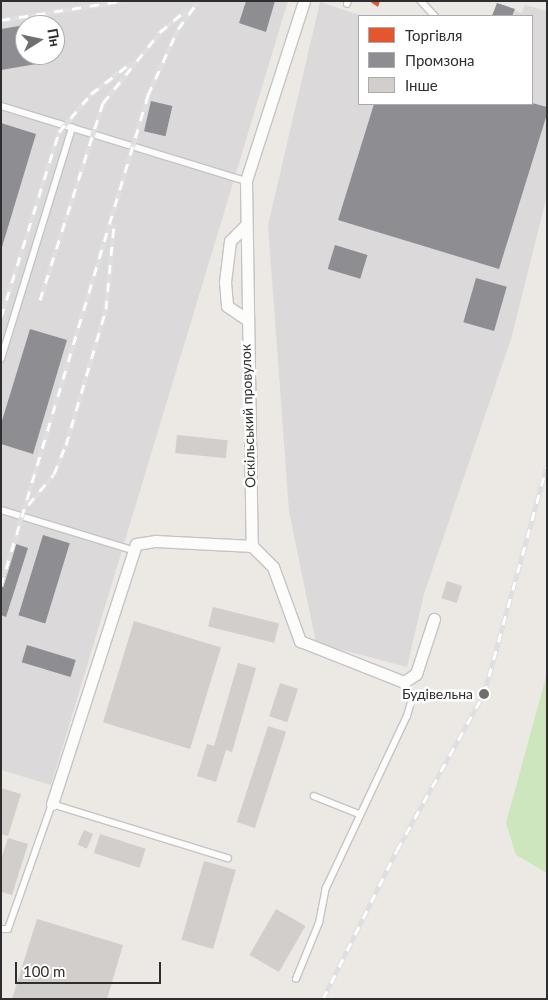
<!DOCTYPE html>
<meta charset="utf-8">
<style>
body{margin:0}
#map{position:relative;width:548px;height:1000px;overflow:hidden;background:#ece8e4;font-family:Lato,sans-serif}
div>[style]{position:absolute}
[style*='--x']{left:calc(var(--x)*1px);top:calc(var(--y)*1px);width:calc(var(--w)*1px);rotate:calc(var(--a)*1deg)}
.industrial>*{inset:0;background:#dcd9db}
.green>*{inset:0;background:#cee6be}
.shops>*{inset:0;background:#e4572e}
.industry>*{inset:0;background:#8d8d92;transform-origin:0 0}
.building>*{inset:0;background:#d1cecb;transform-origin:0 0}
.roads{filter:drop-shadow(1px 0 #c5c4c5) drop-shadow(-1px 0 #c5c4c5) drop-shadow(0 1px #c5c4c5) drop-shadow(0 -1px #c5c4c5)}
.lane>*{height:5.5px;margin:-2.75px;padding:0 2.75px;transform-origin:2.75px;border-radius:2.75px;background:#fcfcfb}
.street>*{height:11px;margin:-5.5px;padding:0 5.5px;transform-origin:5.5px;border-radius:5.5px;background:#fcfcfb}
.rail>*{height:5px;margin-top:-2.5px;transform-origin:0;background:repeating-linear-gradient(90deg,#fff 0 9px,#dfdfe1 0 18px);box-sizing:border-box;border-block:1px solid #dfdfe1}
.dots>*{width:14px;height:14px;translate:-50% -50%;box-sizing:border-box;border:2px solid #fff;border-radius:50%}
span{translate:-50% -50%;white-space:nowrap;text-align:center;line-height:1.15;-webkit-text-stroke:5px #fff;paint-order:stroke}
.street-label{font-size:14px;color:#2e2e2e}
.poi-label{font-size:14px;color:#2e2e2e}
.right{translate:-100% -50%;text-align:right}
.frame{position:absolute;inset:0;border:2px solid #2e2e2e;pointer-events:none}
.legend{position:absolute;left:358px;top:15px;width:175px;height:90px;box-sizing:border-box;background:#fff;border:1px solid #ababab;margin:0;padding:6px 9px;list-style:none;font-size:15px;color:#2e2e2e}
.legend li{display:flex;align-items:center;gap:10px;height:25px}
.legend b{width:25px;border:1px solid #ababab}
.north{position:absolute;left:15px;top:15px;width:50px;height:50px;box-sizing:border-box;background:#fff;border:1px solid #ababab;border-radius:50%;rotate:80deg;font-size:14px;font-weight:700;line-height:20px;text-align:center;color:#2e2e2e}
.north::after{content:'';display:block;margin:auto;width:18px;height:22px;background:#706f6e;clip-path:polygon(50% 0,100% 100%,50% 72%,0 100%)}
.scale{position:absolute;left:15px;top:962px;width:146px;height:22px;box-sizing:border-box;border:2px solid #2e2e2e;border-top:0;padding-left:6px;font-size:15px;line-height:18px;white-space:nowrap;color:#2e2e2e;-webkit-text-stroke:4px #fff;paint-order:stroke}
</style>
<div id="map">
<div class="industrial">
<i style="clip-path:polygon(evenodd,1px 1px,288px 1px,51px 785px,1px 770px,1px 1px,25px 25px,55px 25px,55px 55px,25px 55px,25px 25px)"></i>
<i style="clip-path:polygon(320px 2px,362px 16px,359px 104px,532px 104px,532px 16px,492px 16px,497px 3px,522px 13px,525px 5px,547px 11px,547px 195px,511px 339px,424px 594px,407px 667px,316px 643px,289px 511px,268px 225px)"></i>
</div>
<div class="green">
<i style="clip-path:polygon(547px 673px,547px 873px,516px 855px,506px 823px)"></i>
</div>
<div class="shops">
<i style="clip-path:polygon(369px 1px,380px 1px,378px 7px)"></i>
</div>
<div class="industry">
<i style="clip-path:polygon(246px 1px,275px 1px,266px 32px,239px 23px)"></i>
<i style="clip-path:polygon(497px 3px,515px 9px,512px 16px,492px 16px)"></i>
<i style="clip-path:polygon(25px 25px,25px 55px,47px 55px,48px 62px,1px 70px,1px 29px)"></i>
<i style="left:151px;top:101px;width:22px;height:31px;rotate:13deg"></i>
<i style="clip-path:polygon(532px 103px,547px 107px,547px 114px,499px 269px,338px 220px,374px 104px)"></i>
<i style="clip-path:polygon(1px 123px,36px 134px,2px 247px,1px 247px)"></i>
<i style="left:335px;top:245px;width:34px;height:25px;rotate:17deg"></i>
<i style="left:476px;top:278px;width:32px;height:46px;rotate:16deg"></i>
<i style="clip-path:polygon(30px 329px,67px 340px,33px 454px,1px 444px,1px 424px)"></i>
<i style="left:43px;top:535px;width:28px;height:84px;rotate:17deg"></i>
<i style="clip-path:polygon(16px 544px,28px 548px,6px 617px,1px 615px,1px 589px)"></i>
<i style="left:27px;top:645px;width:51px;height:18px;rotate:17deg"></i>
</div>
<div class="building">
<i style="left:177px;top:435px;width:51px;height:18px;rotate:6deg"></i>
<i style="left:447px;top:581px;width:16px;height:18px;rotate:18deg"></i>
<i style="left:213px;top:607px;width:68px;height:20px;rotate:14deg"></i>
<i style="left:134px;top:621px;width:91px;height:106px;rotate:17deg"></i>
<i style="clip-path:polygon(238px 663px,256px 668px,232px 752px,226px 750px,216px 782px,197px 776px,207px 744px,214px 746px)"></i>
<i style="left:280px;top:683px;width:19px;height:35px;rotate:18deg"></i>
<i style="left:268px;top:726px;width:19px;height:101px;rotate:18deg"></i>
<i style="clip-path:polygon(1px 788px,21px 794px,8px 836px,1px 834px)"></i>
<i style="left:84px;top:830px;width:10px;height:16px;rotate:24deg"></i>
<i style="left:100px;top:834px;width:48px;height:20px;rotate:18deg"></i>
<i style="clip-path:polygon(8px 838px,28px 844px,12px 895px,1px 892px,1px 859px)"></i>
<i style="left:204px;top:861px;width:33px;height:82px;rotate:16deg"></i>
<i style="left:276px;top:909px;width:34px;height:53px;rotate:30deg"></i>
<i style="clip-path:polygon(37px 919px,123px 945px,107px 999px,12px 999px)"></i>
</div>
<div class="roads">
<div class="lane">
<i style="--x:421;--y:1;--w:21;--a:47"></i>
<i style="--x:347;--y:4;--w:3;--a:-72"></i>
<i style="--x:1;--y:106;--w:256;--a:17"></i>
<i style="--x:1;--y:359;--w:242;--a:-72.9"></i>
<i style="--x:1;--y:510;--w:138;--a:16.9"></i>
<i style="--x:314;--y:796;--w:48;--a:21.8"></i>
<i style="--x:1;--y:929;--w:7;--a:0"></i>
<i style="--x:8;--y:929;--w:133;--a:-70.6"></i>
<i style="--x:52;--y:804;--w:184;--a:17.1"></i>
<i style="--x:296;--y:979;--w:61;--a:-67.7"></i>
<i style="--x:319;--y:923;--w:36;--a:-79"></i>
<i style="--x:326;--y:888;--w:190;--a:-64.8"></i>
<i style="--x:407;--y:716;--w:19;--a:-74"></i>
<i style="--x:412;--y:698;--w:18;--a:-117"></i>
</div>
<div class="street">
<i style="--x:304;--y:1;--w:189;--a:107.9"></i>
<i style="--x:246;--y:181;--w:365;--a:89.1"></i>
<i style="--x:252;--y:546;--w:30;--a:45"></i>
<i style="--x:273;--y:567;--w:79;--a:70"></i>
<i style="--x:300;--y:641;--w:112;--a:21.5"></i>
<i style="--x:404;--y:682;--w:14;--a:-34"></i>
<i style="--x:416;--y:674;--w:58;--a:-71.9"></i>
<i style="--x:245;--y:226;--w:21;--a:135"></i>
<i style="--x:230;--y:241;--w:41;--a:97"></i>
<i style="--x:225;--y:282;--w:24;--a:85"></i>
<i style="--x:227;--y:306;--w:23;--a:34"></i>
<i style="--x:52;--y:804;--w:273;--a:-72.1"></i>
<i style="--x:136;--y:544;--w:20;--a:-9"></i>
<i style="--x:156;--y:541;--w:96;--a:3"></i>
</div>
</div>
<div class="rail">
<i style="--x:1;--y:20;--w:121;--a:-9"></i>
<i style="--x:40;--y:300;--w:207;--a:-72.3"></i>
<i style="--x:103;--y:103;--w:91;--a:-51.2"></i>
<i style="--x:160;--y:32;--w:35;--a:-40"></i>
<i style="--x:1;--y:317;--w:194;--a:-72.6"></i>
<i style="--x:59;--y:132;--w:50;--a:-49.9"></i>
<i style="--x:91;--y:94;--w:52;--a:-38"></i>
<i style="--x:28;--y:505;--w:40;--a:-50"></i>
<i style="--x:54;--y:474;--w:31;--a:-68"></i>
<i style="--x:66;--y:445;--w:142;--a:-73.6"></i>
<i style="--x:106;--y:309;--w:85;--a:-84.6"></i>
<i style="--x:1;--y:586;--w:513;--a:-73.33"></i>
<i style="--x:148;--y:95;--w:72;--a:-65.6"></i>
<i style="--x:178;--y:29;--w:34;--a:-54"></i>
<i style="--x:323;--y:999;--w:166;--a:-63.6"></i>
<i style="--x:397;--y:850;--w:179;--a:-60.9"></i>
<i style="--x:484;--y:694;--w:237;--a:-74.6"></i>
</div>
<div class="dots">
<i style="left:484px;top:694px;background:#706f6e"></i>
</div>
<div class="street-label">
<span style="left:248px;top:416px;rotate:-92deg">Оскільський провулок</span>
</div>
<div class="poi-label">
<span class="right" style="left:473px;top:694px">Будівельна</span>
</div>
<div class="frame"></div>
<ul class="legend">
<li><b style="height:14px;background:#e4572e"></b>Торгівля</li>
<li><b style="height:14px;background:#8d8d92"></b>Промзона</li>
<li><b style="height:14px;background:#d1cecb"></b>Інше</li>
</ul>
<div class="north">Пн</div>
<div class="scale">100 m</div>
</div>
